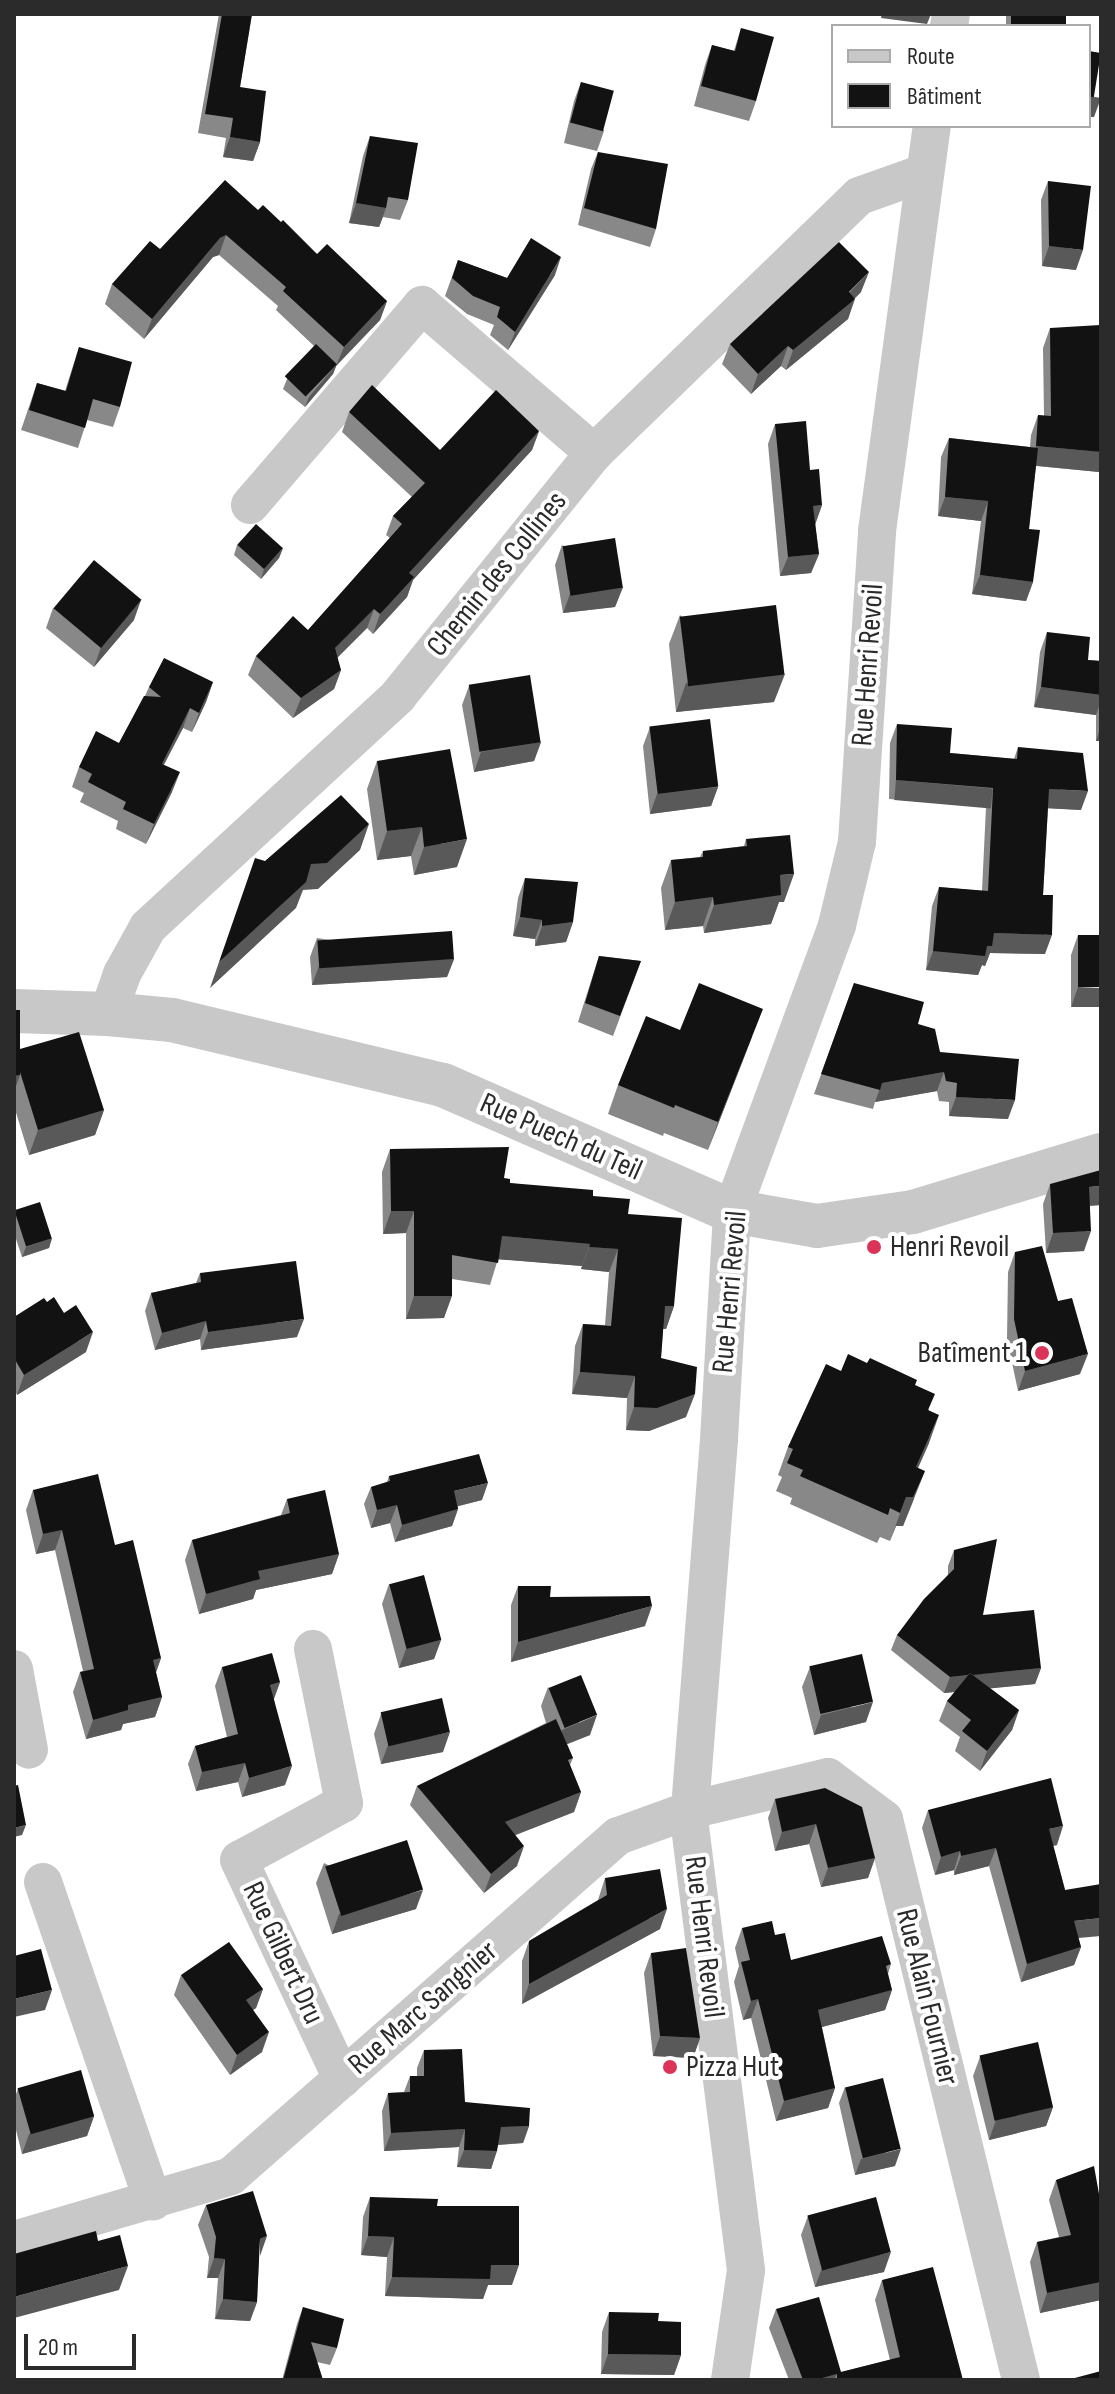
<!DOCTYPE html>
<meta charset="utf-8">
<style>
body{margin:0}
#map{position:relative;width:1115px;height:2394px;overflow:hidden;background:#fff;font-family:"Sofia Sans Condensed",sans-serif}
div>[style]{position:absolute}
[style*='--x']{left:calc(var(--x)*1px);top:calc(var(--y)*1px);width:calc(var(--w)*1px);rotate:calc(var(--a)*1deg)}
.minor>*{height:38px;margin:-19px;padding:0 19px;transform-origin:19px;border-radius:19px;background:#c8c8c8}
.tertiary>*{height:44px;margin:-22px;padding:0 22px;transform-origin:22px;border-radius:22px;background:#c8c8c8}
.wall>*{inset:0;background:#888;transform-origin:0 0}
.shaded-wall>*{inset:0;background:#595959;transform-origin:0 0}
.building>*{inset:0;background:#121212;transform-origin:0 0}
.dots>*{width:22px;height:22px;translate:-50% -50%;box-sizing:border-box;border:4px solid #fff;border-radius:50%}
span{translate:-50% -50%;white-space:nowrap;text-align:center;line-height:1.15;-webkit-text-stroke:8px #fff;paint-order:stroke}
.street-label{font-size:30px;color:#2b2b2b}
.poi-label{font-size:30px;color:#2b2b2b}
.left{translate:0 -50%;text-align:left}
.right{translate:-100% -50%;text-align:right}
.frame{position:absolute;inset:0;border:16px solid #2b2b2b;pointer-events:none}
.legend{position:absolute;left:831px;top:24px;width:260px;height:104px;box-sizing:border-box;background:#fff;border:2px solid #aaa;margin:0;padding:10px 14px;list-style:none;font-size:24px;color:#2b2b2b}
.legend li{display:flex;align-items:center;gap:16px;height:40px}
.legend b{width:40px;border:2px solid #aaa}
.scale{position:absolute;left:24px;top:2334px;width:112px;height:36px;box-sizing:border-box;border:4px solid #2b2b2b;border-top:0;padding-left:10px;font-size:24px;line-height:28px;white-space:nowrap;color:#2b2b2b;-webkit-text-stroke:6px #fff;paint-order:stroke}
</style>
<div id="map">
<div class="minor">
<i style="--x:949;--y:26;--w:12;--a:-81"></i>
<i style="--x:250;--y:505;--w:264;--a:-49.3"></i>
<i style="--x:422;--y:305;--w:227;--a:40.7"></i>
<i style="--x:108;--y:1014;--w:42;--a:-70.7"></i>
<i style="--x:122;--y:974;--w:54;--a:-61"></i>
<i style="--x:148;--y:927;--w:340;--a:-42.7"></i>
<i style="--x:398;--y:696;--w:312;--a:-51.1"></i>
<i style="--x:594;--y:453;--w:369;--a:-44.1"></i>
<i style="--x:859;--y:196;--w:69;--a:-19.5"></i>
<i style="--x:313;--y:1649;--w:157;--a:78.6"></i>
<i style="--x:344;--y:1803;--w:119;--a:151.5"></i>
<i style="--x:239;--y:1860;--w:242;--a:64.8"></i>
<i style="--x:14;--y:1669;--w:82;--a:79.5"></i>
<i style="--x:43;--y:1882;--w:338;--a:71"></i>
<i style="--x:14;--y:2240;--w:226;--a:-16.4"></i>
<i style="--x:231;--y:2176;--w:515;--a:-41.3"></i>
<i style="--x:618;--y:1836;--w:77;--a:-19.9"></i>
<i style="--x:690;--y:1810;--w:142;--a:-13.4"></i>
<i style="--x:828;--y:1777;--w:70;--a:36.9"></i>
<i style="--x:884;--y:1819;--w:577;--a:76.28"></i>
<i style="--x:730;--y:2380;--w:111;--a:-81.7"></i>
<i style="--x:746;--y:2270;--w:453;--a:-97.2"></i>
<i style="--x:689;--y:1821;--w:383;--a:-85.5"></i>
<i style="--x:719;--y:1439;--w:228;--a:-86.7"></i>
<i style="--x:732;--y:1211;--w:305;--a:-69.8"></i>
<i style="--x:837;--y:925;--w:85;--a:-76.5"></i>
<i style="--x:857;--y:842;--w:312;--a:-86.3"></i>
<i style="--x:877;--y:531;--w:409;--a:-82.3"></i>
</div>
<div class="tertiary">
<i style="--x:14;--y:1011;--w:94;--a:1.8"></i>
<i style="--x:108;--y:1014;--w:64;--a:5.4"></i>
<i style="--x:172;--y:1020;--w:279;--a:13.5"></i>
<i style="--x:443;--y:1085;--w:315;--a:23.6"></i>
<i style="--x:732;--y:1211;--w:86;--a:10"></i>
<i style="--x:817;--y:1226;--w:97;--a:-8.3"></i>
<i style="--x:913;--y:1212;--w:196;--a:-16.9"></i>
</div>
<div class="wall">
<i style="clip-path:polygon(219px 14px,252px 14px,240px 87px,260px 142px,253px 161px,223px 157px,226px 138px,198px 133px)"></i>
<i style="left:1006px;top:14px;width:60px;height:12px"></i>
<i style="clip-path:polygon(741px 28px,756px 101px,749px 121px,694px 106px,705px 65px,712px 45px,734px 51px)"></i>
<i style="clip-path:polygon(581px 82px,604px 131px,597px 151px,564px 143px,574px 101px)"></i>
<i style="clip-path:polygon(370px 136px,408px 200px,400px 220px,383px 217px,379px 227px,349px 223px,363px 156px)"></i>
<i style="clip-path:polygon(598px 152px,656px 229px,650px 247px,578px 225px,591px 169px)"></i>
<i style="clip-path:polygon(1048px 181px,1076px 270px,1042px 266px,1041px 200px)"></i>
<i style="clip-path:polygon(258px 210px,317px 254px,387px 301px,380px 320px,336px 366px,333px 374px,305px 407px,283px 389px,287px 379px,314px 346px,276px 310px,278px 306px,219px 255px,213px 257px,144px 339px,105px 304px,112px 284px,160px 249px)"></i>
<i style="clip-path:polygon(458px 260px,507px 278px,555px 275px,508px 350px,490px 335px,494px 325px,467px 314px,445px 296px)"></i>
<i style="clip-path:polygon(861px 292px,854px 299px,848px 319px,786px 370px,781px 366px,751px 394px,722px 364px,730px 344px)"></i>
<i style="clip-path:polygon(1050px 328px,1101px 386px,1101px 466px,1099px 472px,1036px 466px,1029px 529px,1033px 582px,1026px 601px,972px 594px,981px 521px,938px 516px,941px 457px,949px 438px,1030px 447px,1031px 435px,1038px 415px,1044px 416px,1043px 348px)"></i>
<i style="clip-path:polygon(79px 347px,120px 407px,113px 427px,87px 420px,78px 448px,21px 430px,37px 383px,65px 391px)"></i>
<i style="clip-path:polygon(349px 412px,440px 450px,539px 431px,532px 450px,413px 580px,407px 597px,373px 634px,367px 628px,337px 658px,341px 670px,334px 689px,293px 718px,248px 675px,256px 656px,308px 630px,390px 538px,386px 535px,393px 516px,412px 497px,342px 432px)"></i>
<i style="clip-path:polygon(775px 424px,810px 470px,822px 505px,815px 524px,819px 554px,811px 573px,780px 576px,768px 444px)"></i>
<i style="clip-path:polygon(237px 545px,283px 548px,279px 558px,261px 579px,234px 555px)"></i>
<i style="clip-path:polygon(562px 545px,623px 587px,615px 607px,563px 613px,555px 565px)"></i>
<i style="clip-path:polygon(53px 608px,134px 620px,94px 667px,46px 628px)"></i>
<i style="clip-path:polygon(680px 615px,774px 702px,676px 712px,669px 644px)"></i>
<i style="clip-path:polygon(1047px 632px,1088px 660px,1101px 661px,1101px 741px,1096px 741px,1096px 715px,1034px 707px,1040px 652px)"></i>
<i style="clip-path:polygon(213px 682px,206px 702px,192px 732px,183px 728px,164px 765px,172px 792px,146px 844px,116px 829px,118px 821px,80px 802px,84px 793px,72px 787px,79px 767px,119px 743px,145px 696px,149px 687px)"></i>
<i style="clip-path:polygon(469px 686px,541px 742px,534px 761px,474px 772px,462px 705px)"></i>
<i style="clip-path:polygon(897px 724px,950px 753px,1014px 759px,1018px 747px,1081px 810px,1048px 808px,1043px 895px,1045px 954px,990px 953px,985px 966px,982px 965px,978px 975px,926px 970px,932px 906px,939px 887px,982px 891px,986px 807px,889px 799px,890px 743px)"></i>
<i style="clip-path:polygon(650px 727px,718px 787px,711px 806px,650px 814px,643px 746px)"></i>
<i style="clip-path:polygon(377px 761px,457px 867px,414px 875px,411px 856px,377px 860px,367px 789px)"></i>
<i style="clip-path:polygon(746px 839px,784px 902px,779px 902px,771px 924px,704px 933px,703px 926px,665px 930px,661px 888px,671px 860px,700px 857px,703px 851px,744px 846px)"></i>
<i style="clip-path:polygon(525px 878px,573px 922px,566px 942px,535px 946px,535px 939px,513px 936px,518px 898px)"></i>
<i style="clip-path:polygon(1078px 935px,1101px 935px,1071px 1007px,1071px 955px)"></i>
<i style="clip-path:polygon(317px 938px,454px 959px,447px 977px,312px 985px,310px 957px)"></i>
<i style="clip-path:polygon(599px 956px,641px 961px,613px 1036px,578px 1022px)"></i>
<i style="clip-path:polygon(854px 983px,918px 1024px,940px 1052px,1008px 1119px,949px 1116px,949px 1102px,939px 1101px,937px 1091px,875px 1102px,873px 1109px,814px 1094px)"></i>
<i style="clip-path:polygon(14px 1010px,20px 1049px,104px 1110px,95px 1135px,29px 1155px,14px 1106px)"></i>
<i style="clip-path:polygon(680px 1030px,752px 1037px,708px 1150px,664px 1133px,663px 1136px,608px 1114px,618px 1085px)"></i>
<i style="clip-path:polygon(390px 1149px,504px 1178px,510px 1183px,593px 1196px,628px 1214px,674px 1306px,666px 1329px,663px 1329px,661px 1358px,686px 1417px,649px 1431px,626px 1430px,627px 1398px,572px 1394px,575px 1346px,583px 1324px,605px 1325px,609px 1272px,581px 1269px,582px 1266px,498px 1259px,490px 1285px,452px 1279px,444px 1318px,406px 1319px,406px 1233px,383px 1234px,382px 1172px)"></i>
<i style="clip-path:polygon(1050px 1184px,1101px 1205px,1090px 1206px,1084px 1251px,1046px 1253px,1043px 1204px)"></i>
<i style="clip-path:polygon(14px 1210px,52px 1238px,49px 1248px,22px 1257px,14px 1233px)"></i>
<i style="clip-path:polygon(1015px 1252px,1058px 1301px,1080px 1374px,1018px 1391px,1007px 1339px,1008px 1272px)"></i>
<i style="clip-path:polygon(200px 1273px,297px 1337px,201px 1350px,200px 1339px,155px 1350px,145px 1311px,151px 1293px,196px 1283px)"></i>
<i style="clip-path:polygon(47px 1302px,86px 1352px,17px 1395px,14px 1389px,14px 1317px)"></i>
<i style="clip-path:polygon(841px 1371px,915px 1385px,929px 1410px,929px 1443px,918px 1468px,914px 1499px,903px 1526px,896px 1526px,890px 1541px,880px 1537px,877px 1543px,790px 1504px,792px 1498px,776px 1491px,782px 1477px,778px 1475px,788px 1447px)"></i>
<i style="clip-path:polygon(389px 1476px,482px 1500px,458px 1506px,458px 1509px,452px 1526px,395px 1542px,390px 1523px,371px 1528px,364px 1504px,371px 1487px,387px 1482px)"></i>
<i style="clip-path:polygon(33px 1490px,115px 1545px,161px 1658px,156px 1672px,162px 1697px,155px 1717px,123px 1724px,121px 1730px,86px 1739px,73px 1692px,80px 1672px,83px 1671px,55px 1550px,36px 1554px,26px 1510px)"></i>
<i style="clip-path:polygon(287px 1499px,339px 1554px,332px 1574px,256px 1590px,253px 1599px,199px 1614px,185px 1560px,192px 1540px,281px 1515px)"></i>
<i style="clip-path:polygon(954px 1550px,983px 1615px,1041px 1668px,1035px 1684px,990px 1688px,1019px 1710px,1012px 1730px,980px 1771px,955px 1751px,960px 1737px,939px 1721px,947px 1701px,955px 1692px,944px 1693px,891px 1650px,897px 1635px,948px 1575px,948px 1566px)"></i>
<i style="clip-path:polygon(389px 1584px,441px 1640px,434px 1659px,399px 1668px,382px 1604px)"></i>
<i style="clip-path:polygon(518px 1586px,550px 1597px,645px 1626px,511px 1662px,511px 1605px)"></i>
<i style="clip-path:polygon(222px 1667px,280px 1682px,274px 1699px,285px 1785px,242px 1797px,238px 1782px,196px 1791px,188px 1764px,195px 1746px,227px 1737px,215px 1686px)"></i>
<i style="clip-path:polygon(810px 1667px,866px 1722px,814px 1735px,802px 1687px)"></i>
<i style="clip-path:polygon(548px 1687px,590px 1735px,567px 1744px,573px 1758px,570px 1765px,581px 1792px,574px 1812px,515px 1835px,517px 1866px,484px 1893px,410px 1805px,417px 1786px,546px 1723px,541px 1706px)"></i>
<i style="clip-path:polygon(381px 1714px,443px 1752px,381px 1764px,374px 1734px)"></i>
<i style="clip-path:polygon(775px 1799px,875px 1858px,868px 1878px,821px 1887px,809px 1844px,775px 1851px,768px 1818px)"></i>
<i style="clip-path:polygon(928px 1810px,1057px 1845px,1053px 1846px,1081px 1947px,1074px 1965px,1021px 1982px,989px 1866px,954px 1875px,954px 1870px,935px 1875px,922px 1828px)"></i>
<i style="clip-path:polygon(324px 1863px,416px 1909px,332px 1934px,316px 1883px)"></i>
<i style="clip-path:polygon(605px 1878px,660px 1929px,522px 2004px,522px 1961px,529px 1941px,598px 1900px)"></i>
<i style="clip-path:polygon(742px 1928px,775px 1935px,791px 1960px,891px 1964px,888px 1974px,892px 1990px,885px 2010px,822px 2027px,835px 2088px,828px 2108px,776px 2121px,751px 2018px,743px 2020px,734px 1982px,739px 1966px,735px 1948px)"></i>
<i style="clip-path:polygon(651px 1953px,700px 2038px,693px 2058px,653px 2056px,644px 1973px)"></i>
<i style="clip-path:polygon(181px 1975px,263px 1989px,256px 2008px,253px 2010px,262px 2052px,230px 2075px,174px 1995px)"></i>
<i style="clip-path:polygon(424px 2050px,465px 2102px,529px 2126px,523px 2143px,498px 2145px,491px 2169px,457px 2167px,459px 2147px,384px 2151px,382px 2111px,388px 2093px,404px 2092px,410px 2076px,417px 2076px,417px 2068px)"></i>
<i style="clip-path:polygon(980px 2057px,1053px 2107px,1046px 2126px,989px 2140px,973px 2076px)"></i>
<i style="clip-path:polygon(845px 2087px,895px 2166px,855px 2175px,839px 2103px)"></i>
<i style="clip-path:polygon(18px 2089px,94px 2116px,87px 2136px,22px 2154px,14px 2122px,14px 2099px)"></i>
<i style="clip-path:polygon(1056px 2180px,1101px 2205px,1101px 2300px,1040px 2313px,1030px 2262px,1037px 2242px,1059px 2237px,1049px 2200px)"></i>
<i style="clip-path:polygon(370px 2197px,437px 2206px,512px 2285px,488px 2285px,483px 2299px,385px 2296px,387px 2257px,361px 2255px,363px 2217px)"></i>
<i style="clip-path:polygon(206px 2205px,259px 2256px,257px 2302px,250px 2321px,215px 2319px,218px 2278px,207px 2278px,209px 2257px,198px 2225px)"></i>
<i style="clip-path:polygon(808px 2216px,884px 2272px,815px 2287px,801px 2235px)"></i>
<i style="clip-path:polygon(882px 2280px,963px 2380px,789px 2380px,769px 2328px,776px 2309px,841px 2372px,890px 2360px,875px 2300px)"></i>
<i style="clip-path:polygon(303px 2307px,337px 2348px,330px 2365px,317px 2362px,323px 2380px,282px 2380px,297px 2324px)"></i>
<i style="clip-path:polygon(609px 2312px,658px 2321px,681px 2355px,674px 2375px,601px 2374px,602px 2332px)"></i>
</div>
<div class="shaded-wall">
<i style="clip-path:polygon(882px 14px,931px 14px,927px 24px,881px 18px)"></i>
<i style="clip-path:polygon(1089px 96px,1101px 98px,1094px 117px,1089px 117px)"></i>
<i style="clip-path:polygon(230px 137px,260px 142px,253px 161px,223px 157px)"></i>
<i style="clip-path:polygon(356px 203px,386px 208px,379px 227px,349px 223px)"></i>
<i style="clip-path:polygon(226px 235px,219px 255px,213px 257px,144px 339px,152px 319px,220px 238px)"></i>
<i style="clip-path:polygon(1049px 246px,1083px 250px,1076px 270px,1042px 266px)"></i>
<i style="clip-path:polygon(561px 257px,555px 275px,508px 350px,515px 332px)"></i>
<i style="clip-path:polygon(869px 272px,861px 292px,851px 302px,855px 299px,848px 319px,786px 370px,793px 350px)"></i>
<i style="clip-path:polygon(387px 301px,380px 320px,336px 366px,344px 347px)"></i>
<i style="clip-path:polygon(788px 346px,781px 366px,751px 394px,758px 374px)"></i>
<i style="clip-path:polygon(337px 364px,333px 374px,305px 407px,309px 397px)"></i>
<i style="clip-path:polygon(539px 431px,532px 450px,413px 580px,407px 597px,373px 634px,380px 614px,409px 573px)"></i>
<i style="clip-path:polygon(1036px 446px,1101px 452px,1101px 466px,1099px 472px,1029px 465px)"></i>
<i style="clip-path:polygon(945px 497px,988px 501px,981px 521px,938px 516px)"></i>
<i style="clip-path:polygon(822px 505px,815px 525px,813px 506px)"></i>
<i style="clip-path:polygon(283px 548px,279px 558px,261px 579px,264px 569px)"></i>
<i style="clip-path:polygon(819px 554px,811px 573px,780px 576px,788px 557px)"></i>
<i style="clip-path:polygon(980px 575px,1033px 582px,1026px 601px,972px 594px)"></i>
<i style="clip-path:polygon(623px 587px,615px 607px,563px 613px,570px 594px)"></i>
<i style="clip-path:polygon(141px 600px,134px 620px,94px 667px,101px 647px)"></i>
<i style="clip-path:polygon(374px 609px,367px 628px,327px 668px,335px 648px)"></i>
<i style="clip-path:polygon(341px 670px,334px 689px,293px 718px,301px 698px)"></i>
<i style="clip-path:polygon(785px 674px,774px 702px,676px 712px,686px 683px)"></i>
<i style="clip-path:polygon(213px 682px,206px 702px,192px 732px,199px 713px)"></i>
<i style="clip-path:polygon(1041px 687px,1101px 695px,1101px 701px,1096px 715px,1034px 707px)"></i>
<i style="clip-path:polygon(190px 708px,183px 728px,154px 783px,162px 764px)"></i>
<i style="clip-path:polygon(1101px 726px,1101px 741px,1096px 741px)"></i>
<i style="clip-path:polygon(541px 742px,534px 761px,474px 772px,481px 752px)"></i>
<i style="clip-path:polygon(180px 772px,172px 792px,146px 844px,154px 824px)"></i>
<i style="left:896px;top:780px;width:97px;height:20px;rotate:5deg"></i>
<i style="clip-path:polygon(718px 787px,711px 806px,650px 814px,657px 794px)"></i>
<i style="clip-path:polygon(1049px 789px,1088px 791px,1081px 810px,1042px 808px)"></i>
<i style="clip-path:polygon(369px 824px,360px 850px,318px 889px,303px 890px,296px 908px,210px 988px,219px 962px,311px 864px)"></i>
<i style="clip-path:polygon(422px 827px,411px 856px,377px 860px,387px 831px)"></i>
<i style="clip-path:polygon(467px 839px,457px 867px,414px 875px,424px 847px)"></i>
<i style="clip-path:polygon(794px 874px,784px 902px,779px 902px,771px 924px,704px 933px,714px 905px,780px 875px)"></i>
<i style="clip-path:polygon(713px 897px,703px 926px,665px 930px,675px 902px)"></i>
<i style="clip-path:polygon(520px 917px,542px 920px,535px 939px,513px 936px)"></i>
<i style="clip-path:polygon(573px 922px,566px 942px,535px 946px,542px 926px)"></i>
<i style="clip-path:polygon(994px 933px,1052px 935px,1045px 954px,990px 953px,985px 966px,982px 965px,978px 975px,926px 970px,933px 951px,987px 946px)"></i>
<i style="clip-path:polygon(454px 959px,447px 977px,312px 985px,319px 966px)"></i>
<i style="clip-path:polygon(1078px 987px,1101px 988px,1101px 1007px,1071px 1007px)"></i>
<i style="clip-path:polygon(763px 1009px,752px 1037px,708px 1150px,718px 1122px)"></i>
<i style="clip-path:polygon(944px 1072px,937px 1091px,875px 1102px,882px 1083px)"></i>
<i style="clip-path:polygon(20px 1075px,14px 1092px,14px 1076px)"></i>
<i style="clip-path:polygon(956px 1097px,1015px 1100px,1008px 1119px,949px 1116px)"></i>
<i style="clip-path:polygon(104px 1110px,95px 1135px,29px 1155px,38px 1130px)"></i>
<i style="clip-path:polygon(1101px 1186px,1101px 1205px,1082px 1206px,1089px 1187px)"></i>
<i style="clip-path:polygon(391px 1211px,414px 1211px,406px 1233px,383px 1234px)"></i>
<i style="clip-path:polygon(1091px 1231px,1084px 1251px,1046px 1253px,1053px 1233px)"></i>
<i style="clip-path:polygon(502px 1236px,590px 1244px,582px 1266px,494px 1259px)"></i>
<i style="clip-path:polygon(52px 1238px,49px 1248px,22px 1257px,26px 1247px)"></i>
<i style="clip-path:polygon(589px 1247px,618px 1249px,609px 1272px,581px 1269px)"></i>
<i style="clip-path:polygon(414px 1296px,452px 1296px,444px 1318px,406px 1319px)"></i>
<i style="clip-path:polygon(665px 1306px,674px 1306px,666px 1329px,656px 1328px)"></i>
<i style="clip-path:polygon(304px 1319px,297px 1337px,201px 1350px,208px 1332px)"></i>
<i style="clip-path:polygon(206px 1321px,200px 1339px,155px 1350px,162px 1333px)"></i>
<i style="clip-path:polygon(93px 1332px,86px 1352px,17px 1395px,24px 1375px)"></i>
<i style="clip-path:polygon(1088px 1354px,1080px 1374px,1018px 1391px,1025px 1371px)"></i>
<i style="clip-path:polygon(580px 1372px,635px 1376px,627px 1398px,572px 1394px)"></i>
<i style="clip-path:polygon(695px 1394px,686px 1417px,649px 1431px,626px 1430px,634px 1407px)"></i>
<i style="clip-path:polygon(939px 1415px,929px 1443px,906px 1495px,916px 1467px)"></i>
<i style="clip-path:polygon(925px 1471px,903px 1526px,896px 1526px,890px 1541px,906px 1497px)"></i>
<i style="clip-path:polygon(488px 1483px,482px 1500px,447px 1509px,454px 1491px)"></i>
<i style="clip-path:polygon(397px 1505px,390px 1523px,371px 1528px,377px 1510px)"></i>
<i style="clip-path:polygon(458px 1509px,452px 1526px,395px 1542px,402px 1525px)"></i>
<i style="clip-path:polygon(62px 1530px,55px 1550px,36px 1554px,43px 1534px)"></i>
<i style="clip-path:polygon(339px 1554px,332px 1574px,256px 1590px,253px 1599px,199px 1614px,206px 1594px,258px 1571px)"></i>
<i style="clip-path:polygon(652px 1606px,645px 1626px,511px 1662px,518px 1642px)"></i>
<i style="clip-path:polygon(441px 1640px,434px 1659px,399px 1668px,406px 1649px)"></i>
<i style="clip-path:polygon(161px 1658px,154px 1678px,153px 1660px)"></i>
<i style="clip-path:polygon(1041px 1668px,1035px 1684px,944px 1693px,950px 1677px)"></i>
<i style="clip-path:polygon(280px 1682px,273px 1701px,270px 1685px)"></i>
<i style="clip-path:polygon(162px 1697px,155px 1717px,123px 1724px,121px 1730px,86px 1739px,93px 1720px,128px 1705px)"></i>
<i style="clip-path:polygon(873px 1702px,866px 1722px,814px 1735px,821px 1715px)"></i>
<i style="clip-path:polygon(1019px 1710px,1012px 1730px,980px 1771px,987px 1751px)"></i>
<i style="clip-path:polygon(597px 1715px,590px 1735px,555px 1749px,562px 1730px)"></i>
<i style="clip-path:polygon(450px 1732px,443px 1752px,381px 1764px,388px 1745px)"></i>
<i style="clip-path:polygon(245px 1763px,238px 1782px,196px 1791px,202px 1772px)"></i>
<i style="clip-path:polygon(292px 1766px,285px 1785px,242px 1797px,249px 1778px)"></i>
<i style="clip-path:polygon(581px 1792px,574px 1812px,498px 1842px,505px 1822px)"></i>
<i style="clip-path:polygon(816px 1824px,809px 1844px,775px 1851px,782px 1832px)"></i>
<i style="clip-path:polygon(26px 1825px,22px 1835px,14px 1837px,14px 1828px)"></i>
<i style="clip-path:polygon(1063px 1826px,1057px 1845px,1042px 1848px,1049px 1829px)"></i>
<i style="clip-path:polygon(524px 1846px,517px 1866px,484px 1893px,491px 1874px)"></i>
<i style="clip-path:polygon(996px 1848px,989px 1866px,954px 1875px,961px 1856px)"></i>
<i style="clip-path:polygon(960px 1851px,954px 1870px,935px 1875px,941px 1857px)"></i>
<i style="clip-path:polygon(875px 1858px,868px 1878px,821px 1887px,828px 1868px)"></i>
<i style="clip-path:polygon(423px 1890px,416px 1909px,332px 1934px,339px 1914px)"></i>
<i style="clip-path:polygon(667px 1909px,660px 1929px,522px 2004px,529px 1984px)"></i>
<i style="clip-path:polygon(1101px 1918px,1101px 1936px,1067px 1939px,1074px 1921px)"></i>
<i style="clip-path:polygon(1081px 1947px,1074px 1965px,1021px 1982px,1027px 1964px)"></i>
<i style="clip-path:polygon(263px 1989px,256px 2008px,239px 2020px,246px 2000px)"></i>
<i style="clip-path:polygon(52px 1990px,45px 2010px,14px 2017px,14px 1999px)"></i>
<i style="clip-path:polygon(892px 1990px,885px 2010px,811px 2030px,818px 2010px)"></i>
<i style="clip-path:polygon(758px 1999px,751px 2018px,743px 2020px,751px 2001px)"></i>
<i style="clip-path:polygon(269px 2032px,262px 2052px,230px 2075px,237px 2055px)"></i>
<i style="clip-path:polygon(660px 2036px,700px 2038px,693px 2058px,653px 2056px)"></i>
<i style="clip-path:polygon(835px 2088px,828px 2108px,776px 2121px,784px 2101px)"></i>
<i style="clip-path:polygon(1053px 2107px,1046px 2126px,989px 2140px,996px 2120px)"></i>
<i style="clip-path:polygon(94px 2116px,87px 2136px,22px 2154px,29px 2134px)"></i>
<i style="clip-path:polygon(529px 2126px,523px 2143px,495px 2145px,501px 2127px)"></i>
<i style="clip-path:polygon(465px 2129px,459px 2147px,384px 2151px,391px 2133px)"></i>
<i style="clip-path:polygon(901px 2149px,895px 2166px,855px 2175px,861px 2159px)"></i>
<i style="clip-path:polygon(464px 2150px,497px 2151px,491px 2169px,457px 2167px)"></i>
<i style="clip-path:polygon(267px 2236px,260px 2256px,260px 2239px)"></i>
<i style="clip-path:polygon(368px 2236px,394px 2237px,387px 2257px,361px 2255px)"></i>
<i style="clip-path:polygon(891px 2252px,884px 2272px,815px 2287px,822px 2268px)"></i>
<i style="clip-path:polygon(214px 2258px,225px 2259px,218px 2278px,207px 2278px)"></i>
<i style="clip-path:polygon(491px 2265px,519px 2265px,512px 2285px,488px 2285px,483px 2299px,385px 2296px,392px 2277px)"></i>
<i style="clip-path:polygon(128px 2266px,119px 2290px,14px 2318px,14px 2297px)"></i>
<i style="clip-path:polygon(1101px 2282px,1101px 2300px,1040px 2313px,1047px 2293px)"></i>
<i style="clip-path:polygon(223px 2299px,257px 2302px,250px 2321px,215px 2319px)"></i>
<i style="clip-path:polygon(608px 2354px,681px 2355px,674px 2375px,601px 2374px)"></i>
<i style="clip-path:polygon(837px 2374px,834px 2380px,815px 2380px)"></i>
</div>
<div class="building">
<i style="clip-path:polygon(222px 14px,252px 14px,240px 87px,266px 91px,260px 142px,230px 137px,233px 118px,205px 114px)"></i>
<i style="left:1011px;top:14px;width:55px;height:12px"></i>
<i style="clip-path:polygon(741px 28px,774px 37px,756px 101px,701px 86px,712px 45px,735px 51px)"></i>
<i style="left:1089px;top:51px;width:12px;height:45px;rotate:9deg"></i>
<i style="left:581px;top:82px;width:34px;height:42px;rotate:15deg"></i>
<i style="clip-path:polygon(370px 136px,418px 143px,408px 200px,388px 197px,386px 208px,356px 203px)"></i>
<i style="clip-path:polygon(598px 152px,668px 164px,656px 229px,584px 208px)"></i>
<i style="clip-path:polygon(225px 180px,258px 210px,263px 205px,281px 222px,283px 220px,317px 254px,327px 244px,387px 301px,344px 347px,283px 291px,286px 287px,226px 235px,220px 238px,152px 319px,112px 284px,150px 241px,160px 249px)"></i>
<i style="clip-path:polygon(1048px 181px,1091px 186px,1083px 250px,1049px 246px)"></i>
<i style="clip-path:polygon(531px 238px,561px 257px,515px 332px,497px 317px,500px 307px,473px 296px,452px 278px,458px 260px,507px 278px)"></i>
<i style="clip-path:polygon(839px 242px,869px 272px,849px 292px,855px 299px,793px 350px,788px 346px,758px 374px,730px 344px)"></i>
<i style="clip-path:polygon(1100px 325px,1101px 452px,1036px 446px,1038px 415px,1051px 416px,1050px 328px)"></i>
<i style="left:316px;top:344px;width:29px;height:45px;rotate:44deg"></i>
<i style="clip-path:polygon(79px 347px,132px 362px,120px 407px,93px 399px,85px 428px,29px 410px,37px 383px,66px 391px)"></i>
<i style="clip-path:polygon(372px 385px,440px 450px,496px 390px,539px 431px,409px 573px,414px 577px,380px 614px,374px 609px,335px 648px,341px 670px,301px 698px,256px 656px,293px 616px,308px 630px,402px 524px,393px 516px,425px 483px,349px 412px)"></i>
<i style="clip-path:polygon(806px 421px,810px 470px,819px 469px,822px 505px,813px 506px,819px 554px,788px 557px,775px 424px)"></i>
<i style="clip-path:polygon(949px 438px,1038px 448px,1029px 529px,1040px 530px,1033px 582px,980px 575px,988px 501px,945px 497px)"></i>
<i style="left:256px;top:524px;width:36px;height:28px;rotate:42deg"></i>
<i style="left:615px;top:538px;width:50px;height:53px;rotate:81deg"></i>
<i style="left:94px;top:560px;width:62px;height:63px;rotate:40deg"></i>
<i style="left:776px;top:605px;width:70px;height:97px;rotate:83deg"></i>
<i style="clip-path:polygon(1047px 632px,1090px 637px,1088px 660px,1101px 661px,1101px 695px,1041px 687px)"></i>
<i style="clip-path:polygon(164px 658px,213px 682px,199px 713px,190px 708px,162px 764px,180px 772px,154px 824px,123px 809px,126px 802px,88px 782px,92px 774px,79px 767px,96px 731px,119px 743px,144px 696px,161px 697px,149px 687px)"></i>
<i style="left:530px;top:675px;width:68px;height:62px;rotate:81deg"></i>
<i style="left:710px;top:719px;width:68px;height:61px;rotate:83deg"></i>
<i style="clip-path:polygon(897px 724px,952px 728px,950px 753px,1017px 759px,1018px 747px,1083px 753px,1088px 791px,1049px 789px,1043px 895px,1053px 895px,1052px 935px,994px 933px,992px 946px,987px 946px,985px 956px,933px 951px,939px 887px,988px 891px,993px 788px,896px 780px)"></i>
<i style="clip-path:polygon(450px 749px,467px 839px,424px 847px,422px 827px,387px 831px,377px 761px)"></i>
<i style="clip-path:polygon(341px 795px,369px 824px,327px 863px,311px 864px,306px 882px,219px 962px,255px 858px,265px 861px)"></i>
<i style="clip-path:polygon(790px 835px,794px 874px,780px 875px,781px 895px,714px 905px,713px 897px,675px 902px,671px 860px,703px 857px,703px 851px,747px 846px,746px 839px)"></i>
<i style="clip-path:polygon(525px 878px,578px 882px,573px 922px,542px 926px,542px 920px,520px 917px)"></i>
<i style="left:452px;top:931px;width:28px;height:135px;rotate:86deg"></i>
<i style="left:1078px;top:935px;width:23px;height:52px"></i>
<i style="clip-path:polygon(599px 956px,641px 961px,620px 1016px,585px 1003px)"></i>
<i style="clip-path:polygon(699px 983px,763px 1009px,718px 1122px,675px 1105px,674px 1108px,618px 1085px,646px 1016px,680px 1030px)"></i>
<i style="clip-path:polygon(854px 983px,924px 1002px,918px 1024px,935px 1029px,940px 1052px,1019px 1059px,1015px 1100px,956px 1097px,957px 1083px,946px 1081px,944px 1072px,882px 1083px,880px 1090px,821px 1074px)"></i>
<i style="clip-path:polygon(14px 1010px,20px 1010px,20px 1049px,79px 1032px,104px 1110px,38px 1130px,20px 1072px,20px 1075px,14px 1076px)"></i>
<i style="clip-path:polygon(509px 1147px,504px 1178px,510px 1179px,510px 1183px,593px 1190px,593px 1196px,630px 1199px,628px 1214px,682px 1218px,674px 1306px,665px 1306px,661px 1358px,697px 1367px,695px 1394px,657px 1408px,634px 1407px,635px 1376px,580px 1372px,583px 1324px,611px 1326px,618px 1249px,589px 1247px,590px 1244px,502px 1236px,498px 1263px,452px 1255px,452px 1296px,414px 1296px,414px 1211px,391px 1211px,390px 1149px)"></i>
<i style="clip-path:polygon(1101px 1170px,1101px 1186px,1089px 1187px,1091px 1231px,1053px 1233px,1050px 1184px)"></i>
<i style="left:40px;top:1202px;width:38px;height:27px;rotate:72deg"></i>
<i style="clip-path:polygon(1042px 1246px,1058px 1301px,1072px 1298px,1088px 1354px,1025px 1371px,1014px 1319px,1015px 1252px)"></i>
<i style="clip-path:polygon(296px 1261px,304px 1319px,208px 1332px,206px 1321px,162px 1333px,151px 1293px,201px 1282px,200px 1273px)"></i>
<i style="clip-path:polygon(54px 1297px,64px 1313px,76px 1305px,93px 1332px,24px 1375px,14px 1358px,14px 1317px,44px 1298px,47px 1302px)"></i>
<i style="clip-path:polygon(848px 1354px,867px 1363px,870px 1358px,917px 1380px,915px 1385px,935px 1394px,928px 1410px,939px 1415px,916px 1467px,925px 1471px,913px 1497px,906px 1497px,900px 1513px,890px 1508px,888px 1515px,800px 1476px,803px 1470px,787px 1463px,793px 1449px,788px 1447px,826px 1364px,841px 1371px)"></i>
<i style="clip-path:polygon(479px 1454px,488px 1483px,454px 1491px,458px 1509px,402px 1525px,397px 1505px,377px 1510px,371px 1487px,390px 1481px,389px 1476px)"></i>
<i style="clip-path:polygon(98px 1474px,115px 1545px,133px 1540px,161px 1658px,153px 1660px,162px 1697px,128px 1705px,128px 1710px,93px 1720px,80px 1672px,94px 1669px,62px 1530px,43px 1534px,33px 1490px)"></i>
<i style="clip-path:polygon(325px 1490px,339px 1554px,258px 1571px,260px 1579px,206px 1594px,192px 1540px,290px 1513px,287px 1499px)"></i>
<i style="clip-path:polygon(997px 1539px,983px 1615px,1034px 1610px,1041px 1668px,973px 1675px,970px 1673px,968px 1675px,950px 1677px,897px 1635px,924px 1599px,954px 1569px,954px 1550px)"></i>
<i style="left:424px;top:1575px;width:67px;height:36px;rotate:75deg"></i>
<i style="clip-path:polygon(518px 1586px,551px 1586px,550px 1597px,650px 1596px,652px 1606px,518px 1642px)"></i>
<i style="clip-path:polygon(272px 1653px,280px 1682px,270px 1685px,292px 1766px,249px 1778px,245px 1763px,202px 1772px,195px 1746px,238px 1734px,222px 1667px)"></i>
<i style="left:862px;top:1654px;width:49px;height:54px;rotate:77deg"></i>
<i style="clip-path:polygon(970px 1673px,1019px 1710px,987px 1751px,962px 1731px,971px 1720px,947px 1701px)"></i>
<i style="left:581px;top:1675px;width:43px;height:35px;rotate:68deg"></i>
<i style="left:442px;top:1698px;width:35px;height:63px;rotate:77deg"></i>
<i style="clip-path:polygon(556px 1719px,573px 1758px,568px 1760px,581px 1792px,505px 1822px,524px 1846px,491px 1874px,417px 1786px)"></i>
<i style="clip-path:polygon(1051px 1778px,1063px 1826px,1049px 1829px,1065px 1890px,1101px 1884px,1101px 1918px,1074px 1921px,1081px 1947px,1027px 1964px,996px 1848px,961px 1856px,960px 1851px,941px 1857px,928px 1810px)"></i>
<i style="clip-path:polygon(18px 1785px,26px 1825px,14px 1828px,14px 1786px)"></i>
<i style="clip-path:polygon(825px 1788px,862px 1807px,875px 1858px,828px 1868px,816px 1824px,782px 1832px,775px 1799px)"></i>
<i style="left:407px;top:1840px;width:52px;height:86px;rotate:72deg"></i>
<i style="clip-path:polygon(660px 1869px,667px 1909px,529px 1984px,529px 1941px,607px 1895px,605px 1878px)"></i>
<i style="clip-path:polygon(772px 1921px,775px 1935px,785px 1933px,791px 1960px,882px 1936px,891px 1964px,886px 1966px,892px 1990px,818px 2010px,835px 2088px,784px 2101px,758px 1999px,751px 2001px,741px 1962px,750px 1960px,742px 1928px)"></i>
<i style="clip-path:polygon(229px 1942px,263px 1989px,246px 2000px,269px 2032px,237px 2055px,181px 1975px)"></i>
<i style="clip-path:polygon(686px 1948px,700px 2038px,660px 2036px,651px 1953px)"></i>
<i style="clip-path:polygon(41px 1949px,52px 1990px,14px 1999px,14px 1956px)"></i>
<i style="left:1038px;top:2042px;width:67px;height:60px;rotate:77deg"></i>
<i style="clip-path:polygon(462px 2049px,465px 2102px,530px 2108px,529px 2126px,501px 2127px,497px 2151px,464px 2150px,465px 2129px,391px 2133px,388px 2093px,410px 2092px,410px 2076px,424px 2076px,424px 2050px)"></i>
<i style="left:81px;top:2070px;width:48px;height:66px;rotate:74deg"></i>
<i style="left:883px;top:2078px;width:73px;height:39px;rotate:76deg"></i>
<i style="clip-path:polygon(1094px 2166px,1101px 2205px,1101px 2282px,1047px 2293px,1037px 2242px,1071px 2235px,1056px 2180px)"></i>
<i style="clip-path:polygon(253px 2191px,267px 2236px,260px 2239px,257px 2302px,223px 2299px,225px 2259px,214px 2258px,216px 2237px,206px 2205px)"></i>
<i style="clip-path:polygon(370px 2197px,438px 2199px,437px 2206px,519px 2206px,519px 2265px,491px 2265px,490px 2279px,392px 2277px,394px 2237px,368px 2236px)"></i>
<i style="left:876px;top:2197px;width:57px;height:71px;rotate:75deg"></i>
<i style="clip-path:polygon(96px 2231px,98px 2241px,120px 2235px,128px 2266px,14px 2297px,14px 2254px)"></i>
<i style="clip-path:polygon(933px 2267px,963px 2380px,837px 2380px,837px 2374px,815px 2380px,803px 2380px,776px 2309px,819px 2297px,841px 2372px,900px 2357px,882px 2280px)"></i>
<i style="clip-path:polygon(303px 2307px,344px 2319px,337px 2348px,311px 2342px,323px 2380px,283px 2380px)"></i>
<i style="clip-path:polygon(609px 2312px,659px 2313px,658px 2321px,681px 2322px,681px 2355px,608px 2354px)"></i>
<i style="clip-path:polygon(1101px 2371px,1101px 2380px,1071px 2380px,1071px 2379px)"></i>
<i style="clip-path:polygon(628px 2378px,628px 2380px,520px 2380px)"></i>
</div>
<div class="dots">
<i style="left:874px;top:1247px;background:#db3458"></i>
<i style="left:1042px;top:1353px;background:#db3458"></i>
<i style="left:670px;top:2067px;background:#db3458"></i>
</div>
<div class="street-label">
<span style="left:497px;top:574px;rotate:-51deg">Chemin des Collines</span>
<span style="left:868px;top:665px;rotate:-86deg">Rue Henri Revoil</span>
<span style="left:561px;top:1137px;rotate:24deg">Rue Puech du Teil</span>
<span style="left:730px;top:1292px;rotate:-85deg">Rue Henri Revoil</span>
<span style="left:704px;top:1937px;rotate:83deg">Rue Henri Revoil</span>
<span style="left:283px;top:1953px;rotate:65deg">Rue Gilbert Dru</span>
<span style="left:927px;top:1997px;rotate:76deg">Rue Alain Fournier</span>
<span style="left:423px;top:2008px;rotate:-41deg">Rue Marc Sangnier</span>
</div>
<div class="poi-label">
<span class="left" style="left:890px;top:1247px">Henri Revoil</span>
<span class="right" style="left:1026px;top:1353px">Batîment 1</span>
<span class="left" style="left:686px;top:2067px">Pizza Hut</span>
</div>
<div class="frame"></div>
<ul class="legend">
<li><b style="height:10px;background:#c8c8c8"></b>Route</li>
<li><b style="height:22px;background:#121212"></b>Bâtiment</li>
</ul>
<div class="scale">20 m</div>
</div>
